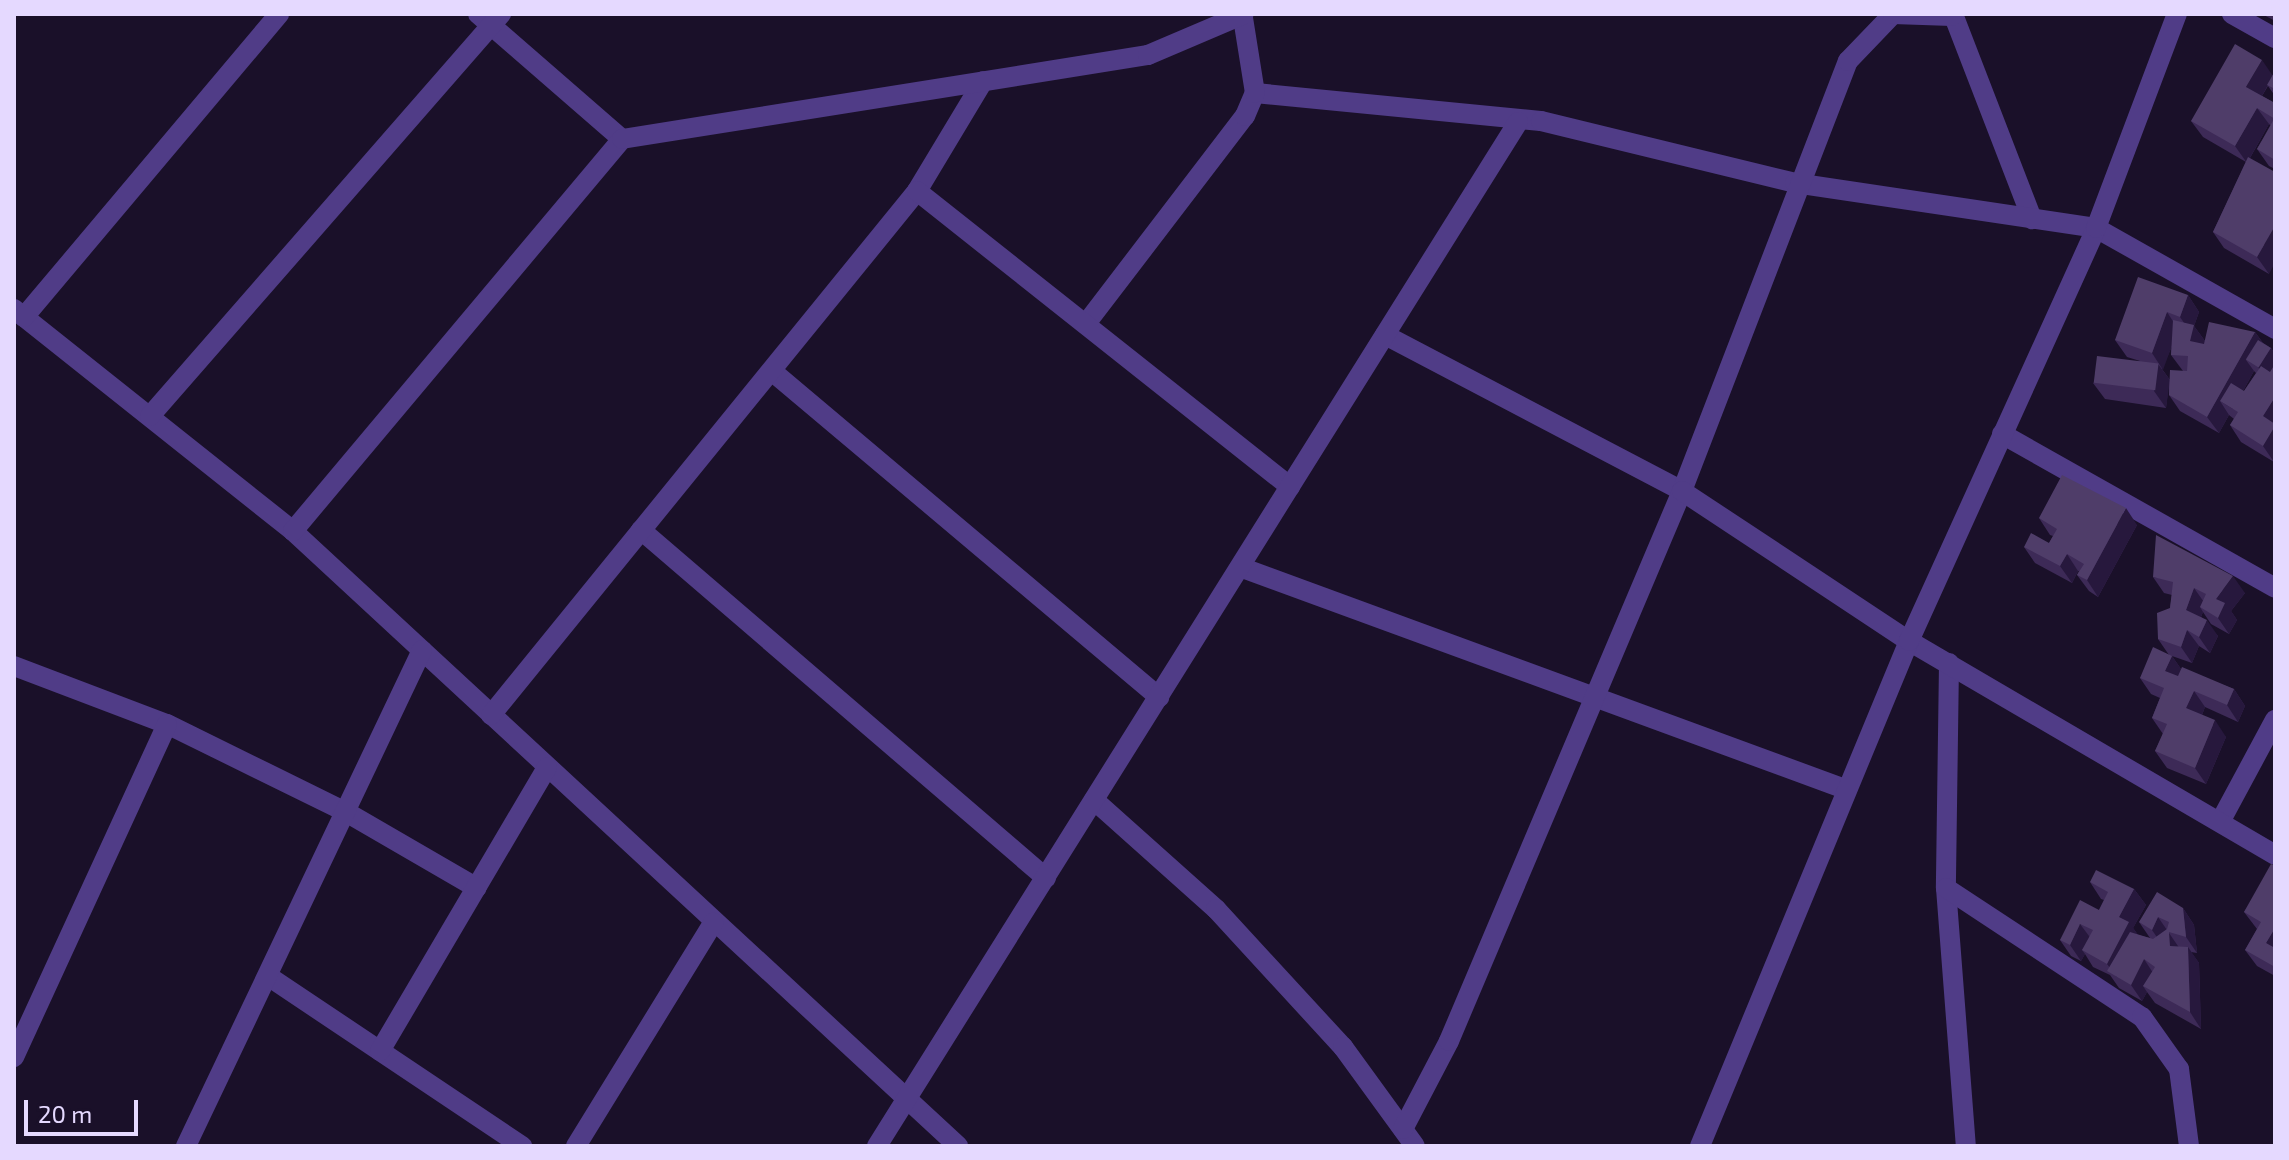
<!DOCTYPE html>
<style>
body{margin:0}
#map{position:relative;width:2289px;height:1160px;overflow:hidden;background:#1a1029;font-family:"Exo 2",sans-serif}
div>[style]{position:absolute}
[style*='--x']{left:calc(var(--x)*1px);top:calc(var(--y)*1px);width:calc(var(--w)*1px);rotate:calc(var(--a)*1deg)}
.street>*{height:20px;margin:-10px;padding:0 10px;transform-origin:10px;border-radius:10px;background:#503c87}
.wall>*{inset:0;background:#3d2a57}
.shaded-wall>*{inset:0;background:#27183d}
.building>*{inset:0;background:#4f3d69;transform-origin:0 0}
span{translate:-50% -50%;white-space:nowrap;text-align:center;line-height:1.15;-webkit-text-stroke:8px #1a1029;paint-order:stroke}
.frame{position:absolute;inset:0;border:16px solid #e5d9ff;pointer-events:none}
.scale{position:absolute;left:24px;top:1100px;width:114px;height:36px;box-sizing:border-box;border:4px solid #e5d9ff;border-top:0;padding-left:10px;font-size:24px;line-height:28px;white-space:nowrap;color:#e5d9ff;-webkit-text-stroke:6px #1a1029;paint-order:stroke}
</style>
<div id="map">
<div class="street">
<i style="--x:478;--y:14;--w:191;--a:41"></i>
<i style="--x:1953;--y:14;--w:220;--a:68.9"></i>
<i style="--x:2232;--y:14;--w:49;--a:29.2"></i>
<i style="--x:1255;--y:93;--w:287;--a:5.6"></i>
<i style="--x:1541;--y:121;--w:261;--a:13.7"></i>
<i style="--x:1795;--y:183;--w:304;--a:8.5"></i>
<i style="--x:2096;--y:228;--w:206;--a:29.4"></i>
<i style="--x:917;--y:191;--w:128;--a:-59"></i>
<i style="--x:14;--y:309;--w:357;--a:38.5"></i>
<i style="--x:293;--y:531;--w:906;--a:42.76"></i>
<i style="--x:24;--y:317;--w:396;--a:-49.9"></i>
<i style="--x:1088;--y:321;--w:258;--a:-52.6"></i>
<i style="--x:1245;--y:116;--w:25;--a:-67"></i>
<i style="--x:1255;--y:93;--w:76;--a:-99.1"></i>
<i style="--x:1385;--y:335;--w:335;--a:27.7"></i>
<i style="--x:1682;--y:491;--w:461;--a:-68.9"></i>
<i style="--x:1848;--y:61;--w:65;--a:-46.2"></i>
<i style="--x:1893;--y:14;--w:59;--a:1.9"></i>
<i style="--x:773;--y:372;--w:505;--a:40.1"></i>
<i style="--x:150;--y:416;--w:534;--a:-48.87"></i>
<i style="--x:2002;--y:434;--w:313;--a:29.4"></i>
<i style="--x:641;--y:530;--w:534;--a:40.67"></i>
<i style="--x:293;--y:531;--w:512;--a:-49.99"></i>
<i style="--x:622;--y:139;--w:533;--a:-9.07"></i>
<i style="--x:1148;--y:55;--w:104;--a:-23.1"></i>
<i style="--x:1240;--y:567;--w:644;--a:20.15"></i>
<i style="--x:1949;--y:663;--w:225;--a:90.8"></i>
<i style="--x:1946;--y:888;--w:259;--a:85.6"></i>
<i style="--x:14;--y:666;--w:164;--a:20.8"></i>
<i style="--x:167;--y:724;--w:199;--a:26.2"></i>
<i style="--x:346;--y:812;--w:151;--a:30.1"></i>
<i style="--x:491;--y:715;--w:675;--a:-50.89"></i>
<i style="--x:917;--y:191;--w:476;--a:38.4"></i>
<i style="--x:1094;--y:800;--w:164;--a:41.8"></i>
<i style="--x:1216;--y:909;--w:188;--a:47.4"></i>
<i style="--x:1343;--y:1047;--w:122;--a:54"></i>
<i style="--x:2220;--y:822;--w:116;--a:-61.7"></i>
<i style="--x:1946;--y:888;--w:235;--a:33.4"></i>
<i style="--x:2142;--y:1017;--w:64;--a:54.6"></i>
<i style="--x:2179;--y:1069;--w:78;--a:82.6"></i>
<i style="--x:268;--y:976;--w:306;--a:33.8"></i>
<i style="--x:380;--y:1051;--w:329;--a:-59.5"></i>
<i style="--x:14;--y:1057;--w:366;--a:-65.3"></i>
<i style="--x:1403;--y:1129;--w:99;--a:-62.4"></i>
<i style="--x:1449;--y:1041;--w:597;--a:-67.04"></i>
<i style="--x:1682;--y:491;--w:272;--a:33.5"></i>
<i style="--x:1909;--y:641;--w:424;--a:30.3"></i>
<i style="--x:186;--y:1146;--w:549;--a:-64.55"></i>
<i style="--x:576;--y:1146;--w:262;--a:-58.4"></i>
<i style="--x:877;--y:1146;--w:1208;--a:-57.95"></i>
<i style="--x:1700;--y:1146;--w:547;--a:-67.52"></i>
<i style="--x:1909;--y:641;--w:453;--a:-65.6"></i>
<i style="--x:2096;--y:228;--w:229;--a:-69.3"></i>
</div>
<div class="wall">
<i style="clip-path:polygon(2262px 14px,2275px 14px,2275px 21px)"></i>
<i style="clip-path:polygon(2275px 71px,2275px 96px,2268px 86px,2262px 96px,2273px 102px,2275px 100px,2275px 169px,2269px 166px,2257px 149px,2271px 126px,2269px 124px,2250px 158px,2269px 274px,2224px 248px,2213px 232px,2246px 162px,2203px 137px,2191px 121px,2273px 75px)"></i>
<i style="clip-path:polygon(evenodd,2188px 295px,2199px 312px,2194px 326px,2205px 341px,2255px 332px,2263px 343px,2271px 348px,2275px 354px,2274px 462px,2241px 442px,2230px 425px,2234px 419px,2229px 415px,2219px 433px,2180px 411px,2169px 395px,2169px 382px,2166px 408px,2105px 399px,2093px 383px,2140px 361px,2127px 357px,2115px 340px,2188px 295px,2172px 346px,2171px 355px,2183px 371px,2170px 380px,2162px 369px,2172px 346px,2188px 295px,2254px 371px,2256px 373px,2244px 391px,2243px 391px,2254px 371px)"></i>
<i style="clip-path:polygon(2039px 518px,2137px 525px,2098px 597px,2089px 591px,2077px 575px,2079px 571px,2078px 571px,2072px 583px,2035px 563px,2024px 547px,2049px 543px,2053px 536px,2050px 535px)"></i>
<i style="clip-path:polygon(2153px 577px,2245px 593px,2231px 611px,2237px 620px,2229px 634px,2211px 624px,2203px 612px,2201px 617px,2218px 636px,2210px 653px,2199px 646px,2192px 663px,2172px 656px,2181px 669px,2234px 689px,2245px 706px,2238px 722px,2205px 707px,2202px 715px,2226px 737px,2206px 784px,2167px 768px,2155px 751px,2163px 734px,2152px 718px,2160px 698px,2151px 694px,2140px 678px,2169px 655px,2158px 639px,2170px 608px,2172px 595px,2164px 593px)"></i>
<i style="clip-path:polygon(2275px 866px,2275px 976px,2257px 966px,2245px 950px,2257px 929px,2244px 912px)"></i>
<i style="clip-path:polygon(2090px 882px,2134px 889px,2146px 905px,2133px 928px,2138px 935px,2150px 938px,2139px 922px,2183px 908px,2194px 925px,2197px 953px,2191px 952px,2199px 963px,2201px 1029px,2155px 1003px,2147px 992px,2142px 1001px,2119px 988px,2110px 975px,2093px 967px,2085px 954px,2081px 961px,2071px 956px,2060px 940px,2099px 910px,2104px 900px,2101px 899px)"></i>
</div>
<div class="shaded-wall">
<i style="clip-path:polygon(2262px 60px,2273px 76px,2258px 103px,2246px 87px)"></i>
<i style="clip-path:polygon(2257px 108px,2269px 124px,2247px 163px,2235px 146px)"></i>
<i style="clip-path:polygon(2275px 226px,2275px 263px,2269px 274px,2257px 257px)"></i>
<i style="clip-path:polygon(2188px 295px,2199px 312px,2194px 326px,2205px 341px,2202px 357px,2190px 341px,2191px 333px,2180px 317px)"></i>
<i style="clip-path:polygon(2167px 312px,2178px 329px,2163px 370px,2152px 353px)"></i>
<i style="clip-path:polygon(2255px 332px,2267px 349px,2246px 360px,2254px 371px,2233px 409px,2220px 401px,2229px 415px,2219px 433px,2207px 417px)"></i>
<i style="clip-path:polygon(2271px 348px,2275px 354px,2275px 375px,2269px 384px,2258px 367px)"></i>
<i style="clip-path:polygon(2158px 364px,2170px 380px,2166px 408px,2154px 391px)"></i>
<i style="clip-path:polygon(2275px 397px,2275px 461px,2274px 462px,2263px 446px,2263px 416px)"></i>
<i style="clip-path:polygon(2126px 508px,2137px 525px,2098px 597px,2087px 580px)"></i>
<i style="clip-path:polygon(2067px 554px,2078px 571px,2072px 583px,2060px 566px)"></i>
<i style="clip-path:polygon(2233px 576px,2245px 593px,2231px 611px,2237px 620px,2229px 634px,2218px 618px,2216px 599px)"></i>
<i style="clip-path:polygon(2194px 588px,2206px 605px,2200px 607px,2203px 612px,2197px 626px,2186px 610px)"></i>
<i style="clip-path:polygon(2207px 620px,2218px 636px,2210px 653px,2199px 637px)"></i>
<i style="clip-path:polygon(2187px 630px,2199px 646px,2192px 663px,2181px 647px)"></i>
<i style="clip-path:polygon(2172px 656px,2183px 672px,2176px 688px,2165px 671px)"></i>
<i style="clip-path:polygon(2234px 689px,2245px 706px,2238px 722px,2227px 705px)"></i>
<i style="clip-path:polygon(2194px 691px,2205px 707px,2198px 725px,2186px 708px)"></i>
<i style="clip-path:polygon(2215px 720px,2226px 737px,2206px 784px,2195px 768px)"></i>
<i style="clip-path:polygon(2134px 889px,2146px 905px,2133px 928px,2141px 939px,2117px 977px,2107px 964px,2119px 917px)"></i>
<i style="clip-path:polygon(2183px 908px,2194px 925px,2197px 953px,2186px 937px)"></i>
<i style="clip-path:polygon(2158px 917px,2180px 949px,2163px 946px,2152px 930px)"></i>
<i style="clip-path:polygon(2080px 924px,2092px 940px,2082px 950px,2085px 954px,2081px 961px,2070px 945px)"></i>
<i style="clip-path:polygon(2275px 928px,2275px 956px,2266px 943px)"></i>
<i style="clip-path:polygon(2188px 947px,2199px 963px,2201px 1029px,2190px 1012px)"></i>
<i style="clip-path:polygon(2144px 959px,2155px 976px,2143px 986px,2147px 992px,2142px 1001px,2131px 985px)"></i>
</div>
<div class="building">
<i style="clip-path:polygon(2235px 44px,2262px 60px,2246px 87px,2273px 102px,2275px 100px,2275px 119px,2257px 108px,2235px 146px,2191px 121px)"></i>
<i style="clip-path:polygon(2275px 71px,2275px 89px,2267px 85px)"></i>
<i style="clip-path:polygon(2274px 119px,2275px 120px,2275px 160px,2257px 149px)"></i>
<i style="clip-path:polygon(2248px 157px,2275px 172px,2275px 226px,2257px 257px,2213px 232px)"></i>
<i style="clip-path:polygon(2138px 277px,2188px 295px,2180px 317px,2167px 312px,2152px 353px,2115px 340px)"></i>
<i style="clip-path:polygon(2173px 320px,2194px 325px,2190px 341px,2204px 344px,2209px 322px,2255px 332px,2207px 417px,2169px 395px,2170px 370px,2187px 371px,2188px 356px,2171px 355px)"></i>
<i style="left:2258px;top:340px;width:15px;height:23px;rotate:32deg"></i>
<i style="left:2097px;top:356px;width:62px;height:27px;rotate:7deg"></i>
<i style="clip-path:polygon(2275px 364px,2275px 397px,2263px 416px,2275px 424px,2275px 426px,2263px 446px,2230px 425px,2238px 412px,2220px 401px,2231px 383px,2244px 391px,2261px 366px,2270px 372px)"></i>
<i style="clip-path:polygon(2062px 475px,2126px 508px,2087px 580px,2077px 575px,2084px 564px,2067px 554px,2060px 566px,2024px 547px,2031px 533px,2049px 543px,2057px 529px,2039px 518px)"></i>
<i style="clip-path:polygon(2156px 535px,2233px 576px,2216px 599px,2225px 603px,2218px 618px,2200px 607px,2206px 594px,2194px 588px,2186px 610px,2207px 620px,2199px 637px,2187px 630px,2181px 647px,2158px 639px,2157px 613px,2170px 608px,2173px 582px,2153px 577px)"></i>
<i style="clip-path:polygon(2153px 647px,2172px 656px,2165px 671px,2178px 676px,2182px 667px,2234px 689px,2227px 705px,2194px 691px,2186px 708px,2215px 720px,2195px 768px,2155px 751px,2167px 724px,2152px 718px,2164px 688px,2140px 678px)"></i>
<i style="clip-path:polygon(2271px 864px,2275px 866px,2275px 899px,2273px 903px,2275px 904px,2275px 928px,2266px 943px,2275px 948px,2275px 967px,2245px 950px,2261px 922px,2244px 912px)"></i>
<i style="clip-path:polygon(2096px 870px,2134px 889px,2119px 917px,2129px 922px,2107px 964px,2082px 950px,2093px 930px,2080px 924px,2070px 945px,2060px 940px,2080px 900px,2099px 910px,2108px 892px,2090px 882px)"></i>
<i style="clip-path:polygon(2157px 892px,2183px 908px,2186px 937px,2169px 932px,2170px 946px,2188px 947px,2190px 1012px,2143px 986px,2155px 967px,2144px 959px,2131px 985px,2107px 971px,2130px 932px,2153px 939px,2167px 929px,2169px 922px,2158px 917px,2152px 930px,2139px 922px)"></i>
</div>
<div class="frame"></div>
<div class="scale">20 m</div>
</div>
